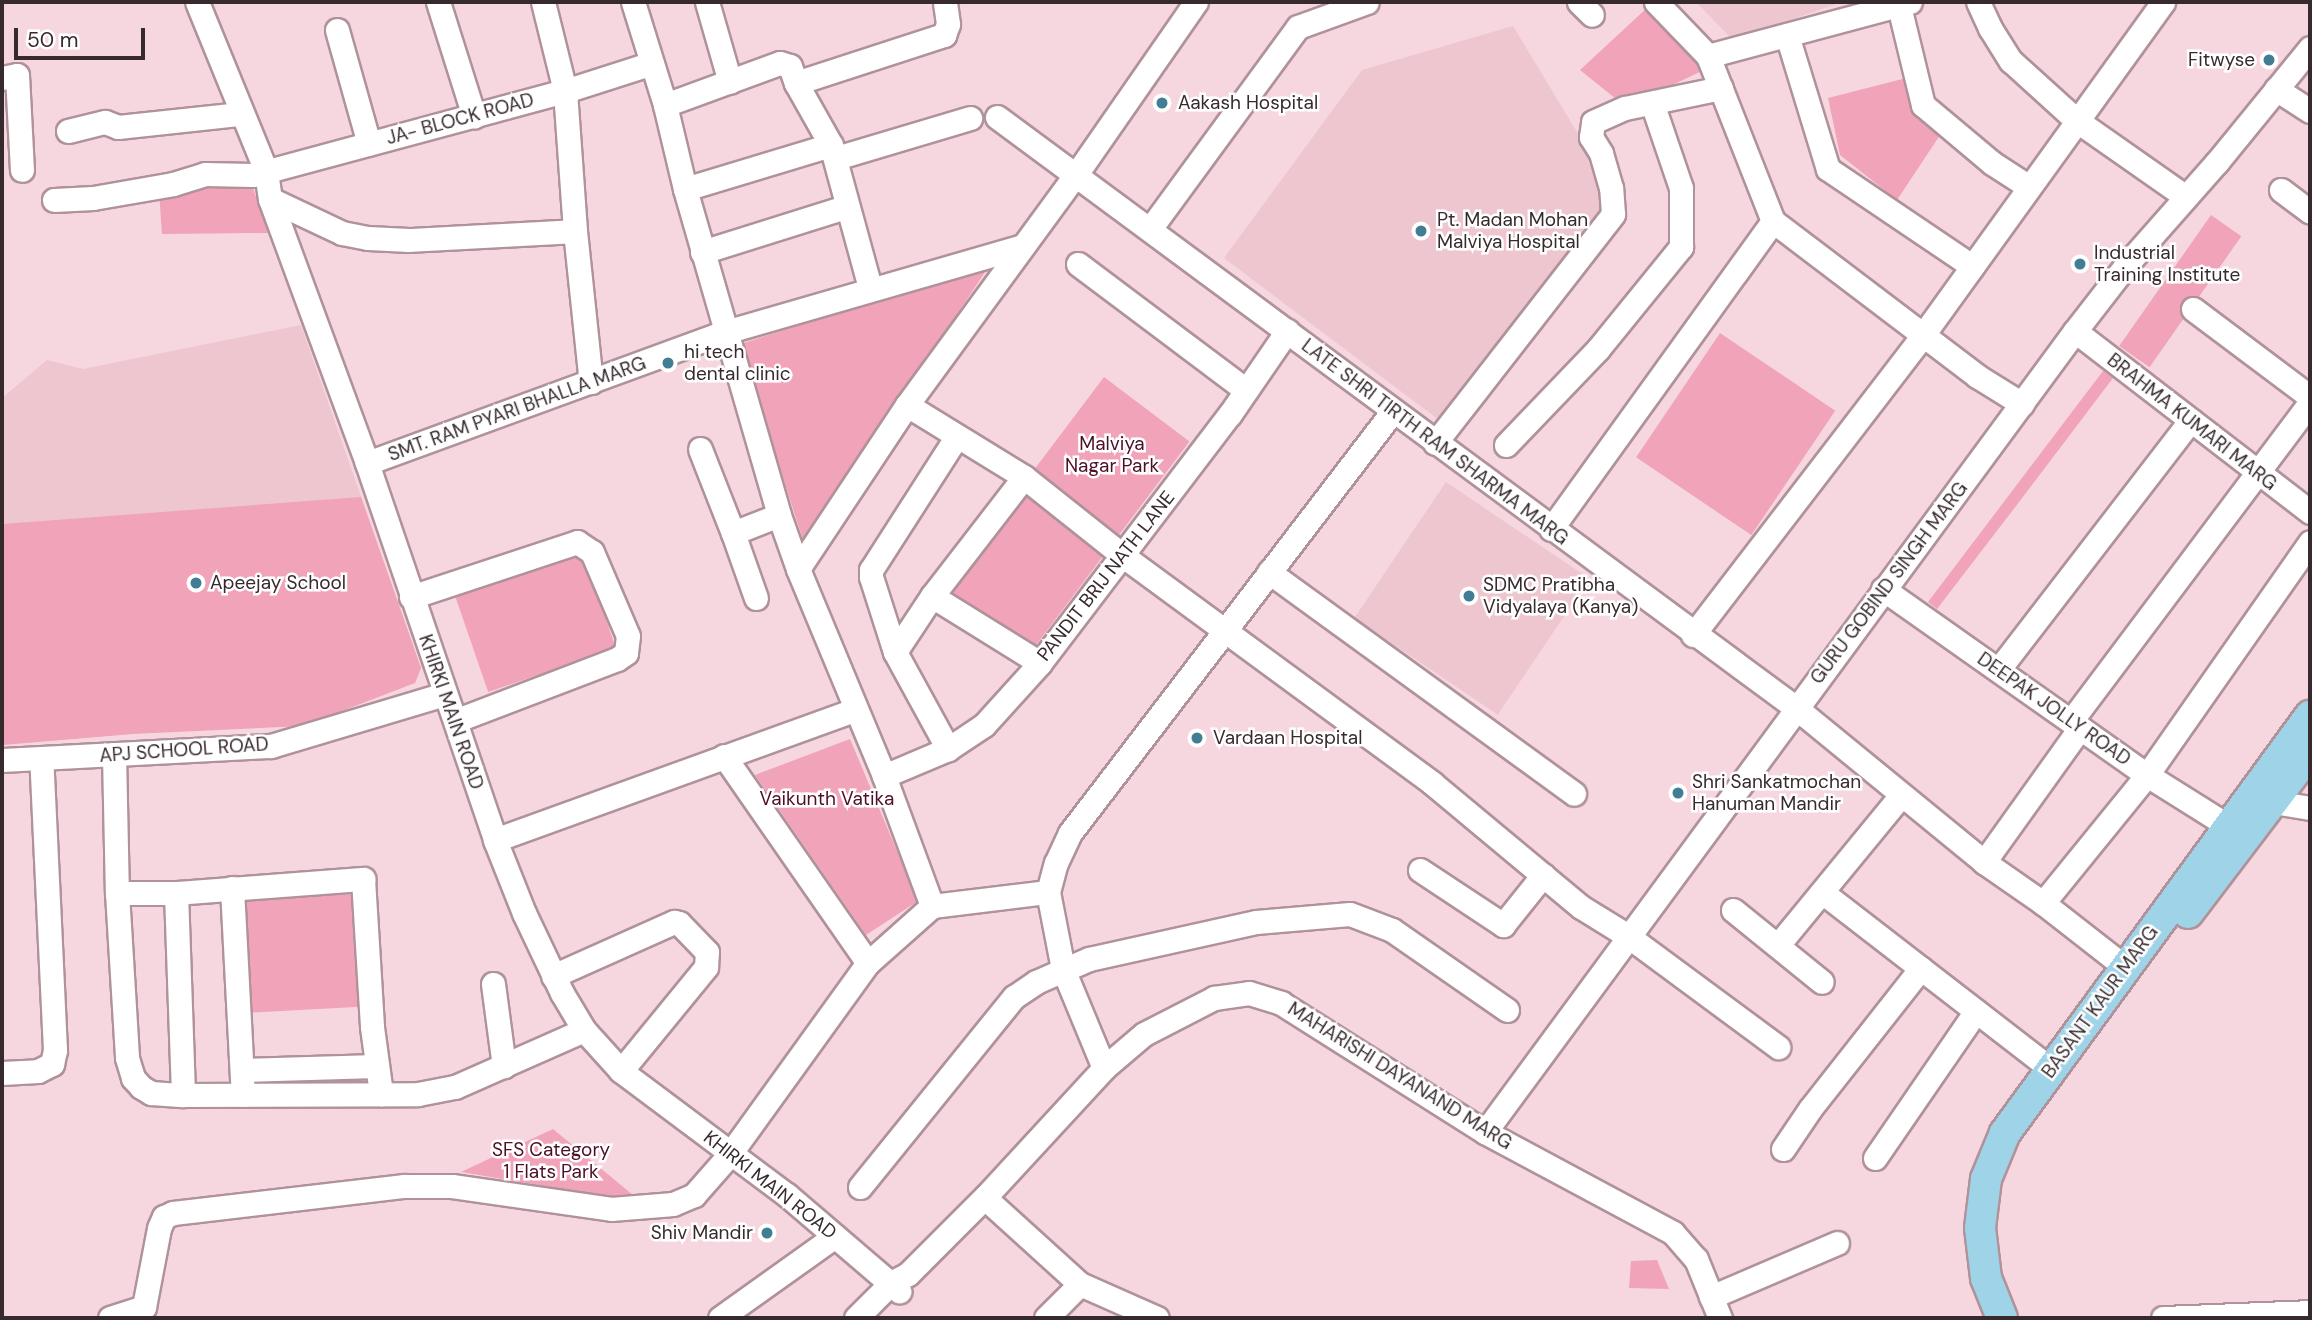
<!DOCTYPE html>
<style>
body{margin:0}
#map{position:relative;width:2312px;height:1320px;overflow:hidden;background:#f7d7df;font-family:"DM Sans",sans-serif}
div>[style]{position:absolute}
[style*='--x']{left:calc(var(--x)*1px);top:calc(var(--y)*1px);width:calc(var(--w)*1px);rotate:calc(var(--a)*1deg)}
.built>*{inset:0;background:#edc6d0;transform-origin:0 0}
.green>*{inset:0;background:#f1a3b9;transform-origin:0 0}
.roads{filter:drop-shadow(2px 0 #b0929a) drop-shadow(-2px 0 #b0929a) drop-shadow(0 2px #b0929a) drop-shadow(0 -2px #b0929a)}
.minor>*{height:23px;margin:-11.5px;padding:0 11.5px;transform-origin:11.5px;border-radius:11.5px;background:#fff}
.major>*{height:30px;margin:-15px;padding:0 15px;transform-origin:15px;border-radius:15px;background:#9fd3e7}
.dots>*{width:19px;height:19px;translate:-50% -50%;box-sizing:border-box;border:4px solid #fff;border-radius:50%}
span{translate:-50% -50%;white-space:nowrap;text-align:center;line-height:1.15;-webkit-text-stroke:5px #fff;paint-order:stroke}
.poi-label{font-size:19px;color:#362a2d}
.right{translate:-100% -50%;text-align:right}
.left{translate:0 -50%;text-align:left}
.street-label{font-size:19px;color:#362a2d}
.park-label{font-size:19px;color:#4c0f26}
.frame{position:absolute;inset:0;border:4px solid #362a2d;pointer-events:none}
.scale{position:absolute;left:14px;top:28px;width:131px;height:32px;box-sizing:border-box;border:4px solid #362a2d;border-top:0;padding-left:9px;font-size:21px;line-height:24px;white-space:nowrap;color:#362a2d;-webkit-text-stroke:5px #fff;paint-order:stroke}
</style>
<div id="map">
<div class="built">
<i style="clip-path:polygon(1696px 2px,1842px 2px,1733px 40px)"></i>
<i style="clip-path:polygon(1513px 26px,1620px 203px,1443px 423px,1224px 258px,1362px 70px)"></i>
<i style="clip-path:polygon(301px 325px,421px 668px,415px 683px,132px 734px,2px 745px,2px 398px,47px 360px,83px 369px)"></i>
<i style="left:1446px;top:482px;width:173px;height:164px;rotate:34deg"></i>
</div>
<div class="green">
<i style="clip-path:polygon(1649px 6px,1704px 70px,1626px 107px,1580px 70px)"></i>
<i style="clip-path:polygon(1918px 75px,1925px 88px,1952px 117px,1897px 200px,1840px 155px,1828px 98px)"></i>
<i style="clip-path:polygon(250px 179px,268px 233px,162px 234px,159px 192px)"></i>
<i style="left:2211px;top:215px;width:37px;height:160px;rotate:35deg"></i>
<i style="clip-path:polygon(989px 266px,851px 474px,803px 540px,740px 344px)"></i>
<i style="left:1720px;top:333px;width:139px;height:150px;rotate:34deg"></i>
<i style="clip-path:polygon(2103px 371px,2113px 378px,2016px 506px,1937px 609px,1928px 602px)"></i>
<i style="left:1104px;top:377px;width:107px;height:264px;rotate:37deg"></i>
<i style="clip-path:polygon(361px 497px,421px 668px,415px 683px,303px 726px,132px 734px,2px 745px,2px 517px,3px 524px)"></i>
<i style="left:580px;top:544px;width:110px;height:135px;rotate:71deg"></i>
<i style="clip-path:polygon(850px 739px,918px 901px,866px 935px,755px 775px)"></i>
<i style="left:354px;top:894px;width:113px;height:110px;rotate:87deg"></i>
<i style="clip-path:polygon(553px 1129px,633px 1195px,604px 1196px,461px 1172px)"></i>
<i style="clip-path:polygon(1657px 1260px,1669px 1289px,1629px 1288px,1631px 1261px)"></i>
</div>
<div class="roads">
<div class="minor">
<i style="--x:197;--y:2;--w:183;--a:67.8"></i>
<i style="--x:266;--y:171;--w:28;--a:82"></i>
<i style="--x:270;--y:199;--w:281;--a:69.8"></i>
<i style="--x:367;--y:463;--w:398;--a:71.2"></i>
<i style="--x:495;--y:840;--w:79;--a:68.3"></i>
<i style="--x:524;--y:913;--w:89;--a:64.6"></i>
<i style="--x:562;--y:993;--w:43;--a:59.3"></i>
<i style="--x:584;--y:1030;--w:55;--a:47.9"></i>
<i style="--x:621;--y:1071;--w:207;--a:36.8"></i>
<i style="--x:787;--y:1195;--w:148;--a:40.6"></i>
<i style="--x:438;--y:2;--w:120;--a:72.5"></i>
<i style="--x:543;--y:2;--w:92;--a:76.1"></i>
<i style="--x:565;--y:91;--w:140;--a:85.9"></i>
<i style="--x:575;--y:231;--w:152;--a:84"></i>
<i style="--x:633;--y:2;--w:108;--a:72.7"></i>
<i style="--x:665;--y:105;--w:86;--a:76.6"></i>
<i style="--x:685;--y:189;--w:339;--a:73.9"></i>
<i style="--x:779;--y:515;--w:57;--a:70.6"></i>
<i style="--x:798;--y:569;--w:224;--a:67.4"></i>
<i style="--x:884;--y:776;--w:139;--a:69.7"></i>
<i style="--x:707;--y:2;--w:83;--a:74"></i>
<i style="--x:1579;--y:2;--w:18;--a:45"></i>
<i style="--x:1656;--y:2;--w:75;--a:46.1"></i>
<i style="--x:1708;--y:56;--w:177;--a:68.5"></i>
<i style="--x:1773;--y:221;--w:256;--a:37.2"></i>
<i style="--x:1977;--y:376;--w:53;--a:31.9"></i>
<i style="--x:1978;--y:2;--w:29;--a:65"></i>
<i style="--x:1990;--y:28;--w:39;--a:58"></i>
<i style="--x:2011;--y:61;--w:88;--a:42.2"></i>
<i style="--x:2076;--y:120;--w:134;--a:35"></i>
<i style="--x:1899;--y:6;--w:102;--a:76.4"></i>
<i style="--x:1923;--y:105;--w:90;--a:40"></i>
<i style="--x:1992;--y:163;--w:44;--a:33"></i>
<i style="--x:337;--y:30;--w:118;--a:74.3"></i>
<i style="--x:1787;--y:35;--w:140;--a:73"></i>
<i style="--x:1828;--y:169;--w:174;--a:34"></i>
<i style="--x:1708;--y:56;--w:209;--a:-15"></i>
<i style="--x:2;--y:78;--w:15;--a:-11"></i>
<i style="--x:17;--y:75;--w:95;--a:87"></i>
<i style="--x:796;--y:83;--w:156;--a:-18"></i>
<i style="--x:944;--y:35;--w:12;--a:-70"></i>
<i style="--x:948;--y:24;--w:22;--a:-98"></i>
<i style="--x:2276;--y:89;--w:40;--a:32.9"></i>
<i style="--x:665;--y:105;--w:122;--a:-20.1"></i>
<i style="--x:780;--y:63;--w:10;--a:17"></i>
<i style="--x:790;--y:66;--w:18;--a:71"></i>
<i style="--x:796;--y:83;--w:71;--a:60.6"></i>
<i style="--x:831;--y:145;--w:148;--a:74.7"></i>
<i style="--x:997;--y:117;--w:994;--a:36.49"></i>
<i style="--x:1796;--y:708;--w:243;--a:39.3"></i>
<i style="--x:1984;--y:862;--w:72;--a:34.8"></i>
<i style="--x:2043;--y:903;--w:104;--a:38"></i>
<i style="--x:68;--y:131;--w:38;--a:-14"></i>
<i style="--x:105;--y:122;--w:14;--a:21"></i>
<i style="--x:118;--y:127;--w:123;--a:-6.1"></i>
<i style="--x:836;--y:158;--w:140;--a:-16.6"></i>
<i style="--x:685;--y:189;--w:152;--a:-16.8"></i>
<i style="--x:2281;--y:190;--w:36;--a:37"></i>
<i style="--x:270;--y:199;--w:80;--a:25.3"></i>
<i style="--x:342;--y:233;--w:26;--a:11"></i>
<i style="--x:368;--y:238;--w:41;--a:2.8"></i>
<i style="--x:409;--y:240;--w:166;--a:-3.1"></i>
<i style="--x:54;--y:200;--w:39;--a:-3"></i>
<i style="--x:93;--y:198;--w:81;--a:-9.9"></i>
<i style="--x:173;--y:184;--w:34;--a:-17"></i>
<i style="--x:205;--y:174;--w:48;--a:1.2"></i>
<i style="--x:253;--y:175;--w:323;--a:-15.1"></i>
<i style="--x:565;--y:91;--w:91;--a:-17.8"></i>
<i style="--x:1150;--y:229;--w:250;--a:-53.8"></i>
<i style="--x:1298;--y:27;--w:73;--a:-19.9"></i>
<i style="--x:702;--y:252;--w:151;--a:-17.4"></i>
<i style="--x:1078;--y:264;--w:210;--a:36.9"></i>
<i style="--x:2193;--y:309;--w:146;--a:36.9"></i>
<i style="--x:2075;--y:331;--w:297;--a:37.6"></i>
<i style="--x:907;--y:405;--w:137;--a:31.6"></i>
<i style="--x:1024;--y:477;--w:125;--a:38.5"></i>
<i style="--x:1122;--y:555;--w:385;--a:36.3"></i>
<i style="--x:1432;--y:783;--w:194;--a:39.8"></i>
<i style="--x:1581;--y:907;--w:55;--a:31.7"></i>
<i style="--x:1628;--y:936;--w:187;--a:36.5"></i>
<i style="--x:1435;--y:443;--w:290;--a:-52.1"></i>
<i style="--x:1613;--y:214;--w:26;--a:-94"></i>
<i style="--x:1611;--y:188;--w:36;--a:-106"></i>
<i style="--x:1601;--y:153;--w:19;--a:-122"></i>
<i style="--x:1591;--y:137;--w:15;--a:-82"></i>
<i style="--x:1593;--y:122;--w:35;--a:-24"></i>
<i style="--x:1625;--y:108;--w:98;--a:-11.8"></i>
<i style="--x:1506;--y:445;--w:133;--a:-46.2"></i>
<i style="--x:1598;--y:349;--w:132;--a:-50.9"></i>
<i style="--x:1681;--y:247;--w:59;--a:-90"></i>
<i style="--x:1681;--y:188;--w:90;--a:-108.8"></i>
<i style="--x:700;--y:449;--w:90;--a:68.6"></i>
<i style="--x:367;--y:463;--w:381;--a:-20.1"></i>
<i style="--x:725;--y:332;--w:309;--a:-16.1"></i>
<i style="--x:1024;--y:477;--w:150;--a:127.7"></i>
<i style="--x:932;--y:596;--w:127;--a:31.8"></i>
<i style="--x:1551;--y:529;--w:380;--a:-54.2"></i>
<i style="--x:798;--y:569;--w:197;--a:-56.4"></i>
<i style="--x:907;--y:405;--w:288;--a:-53.8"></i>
<i style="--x:1077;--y:173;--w:208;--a:-55.2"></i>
<i style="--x:1269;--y:572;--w:377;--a:36"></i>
<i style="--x:1883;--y:589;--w:323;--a:35.2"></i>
<i style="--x:2147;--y:775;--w:111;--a:32.1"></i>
<i style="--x:932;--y:596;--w:67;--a:123.5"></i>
<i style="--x:895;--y:652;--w:111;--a:61.3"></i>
<i style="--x:411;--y:597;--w:175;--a:-18.3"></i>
<i style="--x:577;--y:542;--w:18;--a:34"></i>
<i style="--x:592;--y:552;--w:91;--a:66.8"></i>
<i style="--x:628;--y:636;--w:17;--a:97"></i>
<i style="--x:626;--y:653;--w:11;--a:146"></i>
<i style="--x:617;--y:659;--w:173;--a:159.1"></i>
<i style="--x:756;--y:598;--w:69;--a:-109.5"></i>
<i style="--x:733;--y:533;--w:49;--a:-21.4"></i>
<i style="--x:1693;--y:635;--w:378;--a:-52.5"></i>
<i style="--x:1923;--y:335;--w:410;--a:-54.2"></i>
<i style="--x:895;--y:652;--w:79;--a:-107.7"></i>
<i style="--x:871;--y:577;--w:7;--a:-90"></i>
<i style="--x:871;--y:570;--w:159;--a:-57.3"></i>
<i style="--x:1999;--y:669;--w:314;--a:-52.4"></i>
<i style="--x:2071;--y:721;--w:398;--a:-53.1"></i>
<i style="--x:114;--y:754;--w:139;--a:88.8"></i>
<i style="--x:117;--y:893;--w:165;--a:86.5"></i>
<i style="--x:127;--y:1058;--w:21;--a:73"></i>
<i style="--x:133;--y:1078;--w:12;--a:48"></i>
<i style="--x:141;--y:1087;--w:12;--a:31"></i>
<i style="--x:151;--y:1093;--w:32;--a:4"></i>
<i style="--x:183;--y:1095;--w:235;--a:-0.2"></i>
<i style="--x:418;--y:1094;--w:38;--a:-11"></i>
<i style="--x:455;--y:1087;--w:141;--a:-23.8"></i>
<i style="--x:724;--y:756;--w:252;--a:55.2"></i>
<i style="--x:2;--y:760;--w:269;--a:-3"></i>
<i style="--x:271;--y:746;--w:181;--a:-16.7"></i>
<i style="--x:884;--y:776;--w:69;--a:-22.9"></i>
<i style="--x:948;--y:749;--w:43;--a:-33.7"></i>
<i style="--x:984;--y:725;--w:84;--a:-47.9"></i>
<i style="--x:1040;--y:663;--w:313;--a:-52.7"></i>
<i style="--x:1230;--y:414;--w:101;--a:-55.5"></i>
<i style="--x:2261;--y:793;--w:15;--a:37"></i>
<i style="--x:2273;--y:802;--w:37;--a:9"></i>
<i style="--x:495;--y:840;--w:383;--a:-19.9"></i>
<i style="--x:1984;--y:862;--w:165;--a:-54.4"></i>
<i style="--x:1420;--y:870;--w:100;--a:33.5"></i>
<i style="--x:1503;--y:925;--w:64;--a:-51.3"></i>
<i style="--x:232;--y:888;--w:207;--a:87"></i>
<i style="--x:1822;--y:892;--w:289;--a:37.7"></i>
<i style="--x:117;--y:893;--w:59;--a:0"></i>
<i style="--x:176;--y:893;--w:188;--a:-4.3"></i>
<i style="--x:363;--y:879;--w:148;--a:86.5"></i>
<i style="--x:372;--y:1027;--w:68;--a:82.3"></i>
<i style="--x:176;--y:893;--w:202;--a:88"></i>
<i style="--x:2043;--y:903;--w:165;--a:-50.9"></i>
<i style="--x:2147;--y:775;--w:284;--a:-55"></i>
<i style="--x:1733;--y:910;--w:114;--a:39"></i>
<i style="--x:1778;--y:945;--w:194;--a:-50.6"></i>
<i style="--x:553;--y:976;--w:133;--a:-24.1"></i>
<i style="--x:674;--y:922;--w:5;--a:11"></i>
<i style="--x:679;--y:923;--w:40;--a:46"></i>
<i style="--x:707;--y:952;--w:15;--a:94"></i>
<i style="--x:706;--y:967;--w:134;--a:129.3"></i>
<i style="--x:493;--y:984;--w:83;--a:82.4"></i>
<i style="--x:1104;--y:1068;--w:107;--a:-112.5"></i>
<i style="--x:1063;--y:969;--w:78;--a:-101"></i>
<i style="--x:1048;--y:892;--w:30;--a:-75"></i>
<i style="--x:1056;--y:863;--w:33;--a:-65"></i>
<i style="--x:1070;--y:833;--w:531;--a:-52.57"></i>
<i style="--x:242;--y:1070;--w:134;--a:-1.7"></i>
<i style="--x:2;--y:1073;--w:36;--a:-3"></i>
<i style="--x:38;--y:1071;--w:16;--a:-27"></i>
<i style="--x:52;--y:1064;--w:14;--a:-78"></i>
<i style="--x:55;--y:1050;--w:292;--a:-92.7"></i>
<i style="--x:1485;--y:1132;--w:995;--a:-53.63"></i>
<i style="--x:2075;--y:331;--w:85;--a:-52.2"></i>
<i style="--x:2127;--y:264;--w:136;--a:-48.6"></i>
<i style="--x:2217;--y:162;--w:147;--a:-50.8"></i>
<i style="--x:1783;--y:1149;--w:48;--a:-56"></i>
<i style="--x:1810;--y:1109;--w:179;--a:-51.8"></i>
<i style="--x:1875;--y:1158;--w:178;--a:-55.5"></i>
<i style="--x:860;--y:1187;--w:245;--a:-51"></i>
<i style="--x:1014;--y:997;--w:27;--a:-34"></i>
<i style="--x:1036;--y:982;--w:58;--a:-23.5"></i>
<i style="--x:1089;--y:959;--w:171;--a:-12.5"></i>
<i style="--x:1256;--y:922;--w:94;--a:-4.9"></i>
<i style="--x:1350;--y:914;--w:45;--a:20.9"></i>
<i style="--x:1392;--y:930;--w:140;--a:34.8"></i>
<i style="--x:985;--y:1198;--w:128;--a:42.2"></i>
<i style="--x:1080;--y:1284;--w:84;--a:23.8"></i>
<i style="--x:1711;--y:1297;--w:137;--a:-23.2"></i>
<i style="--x:110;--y:1318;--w:36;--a:-18"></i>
<i style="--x:144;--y:1307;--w:80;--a:-79.2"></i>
<i style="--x:159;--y:1228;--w:12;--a:-66"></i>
<i style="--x:164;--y:1217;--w:10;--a:-24"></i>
<i style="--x:173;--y:1213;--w:233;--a:-6.7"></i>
<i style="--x:404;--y:1186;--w:48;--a:0"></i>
<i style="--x:452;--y:1186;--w:161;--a:8.2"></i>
<i style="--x:611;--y:1209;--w:62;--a:-4.6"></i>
<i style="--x:673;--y:1204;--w:23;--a:-23"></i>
<i style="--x:694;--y:1195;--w:55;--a:-48.7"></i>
<i style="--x:730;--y:1154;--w:236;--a:-54.2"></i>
<i style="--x:868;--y:963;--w:86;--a:-41.7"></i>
<i style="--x:932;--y:906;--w:117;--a:-6.9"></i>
<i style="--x:720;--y:1318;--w:141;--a:-35.5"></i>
<i style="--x:856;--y:1318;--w:49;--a:-45"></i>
<i style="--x:891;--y:1283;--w:19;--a:-28"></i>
<i style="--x:908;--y:1274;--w:110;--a:-45"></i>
<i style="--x:986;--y:1196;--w:174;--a:-47.3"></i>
<i style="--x:1104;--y:1068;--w:52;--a:-40.4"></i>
<i style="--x:1144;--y:1034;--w:79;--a:-27.2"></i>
<i style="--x:1214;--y:998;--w:35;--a:-8"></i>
<i style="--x:1249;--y:993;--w:34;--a:17"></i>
<i style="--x:1281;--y:1003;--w:241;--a:32.3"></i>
<i style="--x:1485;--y:1132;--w:213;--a:28.2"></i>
<i style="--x:1673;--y:1233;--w:35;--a:49"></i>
<i style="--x:1696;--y:1259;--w:64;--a:67.9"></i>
<i style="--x:1046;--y:1318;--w:48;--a:-45"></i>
<i style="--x:2163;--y:1318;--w:147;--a:-2.3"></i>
</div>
<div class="major">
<i style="--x:2188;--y:913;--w:202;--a:-52.8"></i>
<i style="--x:2002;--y:1318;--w:43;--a:-111.8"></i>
<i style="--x:1986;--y:1278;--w:50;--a:-96.8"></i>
<i style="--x:1980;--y:1228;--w:49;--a:-83"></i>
<i style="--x:1986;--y:1179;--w:50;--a:-67.6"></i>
<i style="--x:2005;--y:1133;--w:517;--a:-53.82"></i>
</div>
</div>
<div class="dots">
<i style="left:2269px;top:60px;background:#417d94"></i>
<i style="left:1162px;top:103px;background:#417d94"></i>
<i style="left:1421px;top:231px;background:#417d94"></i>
<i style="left:2080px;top:264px;background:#417d94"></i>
<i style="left:668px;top:363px;background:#417d94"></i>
<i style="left:196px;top:583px;background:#417d94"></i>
<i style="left:1469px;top:596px;background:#417d94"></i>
<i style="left:1197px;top:738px;background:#417d94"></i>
<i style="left:1678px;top:793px;background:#417d94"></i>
<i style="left:767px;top:1233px;background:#417d94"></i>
</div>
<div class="poi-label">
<span class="right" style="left:2255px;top:60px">Fitwyse</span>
<span class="left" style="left:1178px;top:103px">Aakash Hospital</span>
<span class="left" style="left:1437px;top:231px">Pt. Madan Mohan<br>Malviya Hospital</span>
<span class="left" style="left:2094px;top:264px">Industrial<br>Training Institute</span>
<span class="left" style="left:684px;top:363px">hi tech<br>dental clinic</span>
<span class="left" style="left:210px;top:583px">Apeejay School</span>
<span class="left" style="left:1483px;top:596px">SDMC Pratibha<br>Vidyalaya (Kanya)</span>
<span class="left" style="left:1213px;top:738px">Vardaan Hospital</span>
<span class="left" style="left:1692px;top:793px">Shri Sankatmochan<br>Hanuman Mandir</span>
<span class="right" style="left:753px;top:1233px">Shiv Mandir</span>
</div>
<div class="street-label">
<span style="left:460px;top:119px;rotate:-15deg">JA- BLOCK ROAD</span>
<span style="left:517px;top:409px;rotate:-20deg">SMT. RAM PYARI BHALLA MARG</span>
<span style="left:2192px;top:422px;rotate:38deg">BRAHMA KUMARI MARG</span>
<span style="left:1435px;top:442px;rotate:37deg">LATE SHRI TIRTH RAM SHARMA MARG</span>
<span style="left:1106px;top:576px;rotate:-52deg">PANDIT BRIJ NATH LANE</span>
<span style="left:1889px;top:583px;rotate:-53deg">GURU GOBIND SINGH MARG</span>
<span style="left:2054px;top:709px;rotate:35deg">DEEPAK JOLLY ROAD</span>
<span style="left:451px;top:712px;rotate:71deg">KHIRKI MAIN ROAD</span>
<span style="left:184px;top:750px;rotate:-4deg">APJ SCHOOL ROAD</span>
<span style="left:2100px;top:1002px;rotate:-54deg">BASANT KAUR MARG</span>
<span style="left:1400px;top:1076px;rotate:32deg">MAHARISHI DAYANAND MARG</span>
<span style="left:770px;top:1185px;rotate:38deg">KHIRKI MAIN ROAD</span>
</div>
<div class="park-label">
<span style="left:1112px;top:455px">Malviya<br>Nagar Park</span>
<span style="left:827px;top:799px">Vaikunth Vatika</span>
<span style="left:551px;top:1161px">SFS Category<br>1 Flats Park</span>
</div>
<div class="frame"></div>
<div class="scale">50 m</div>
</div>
